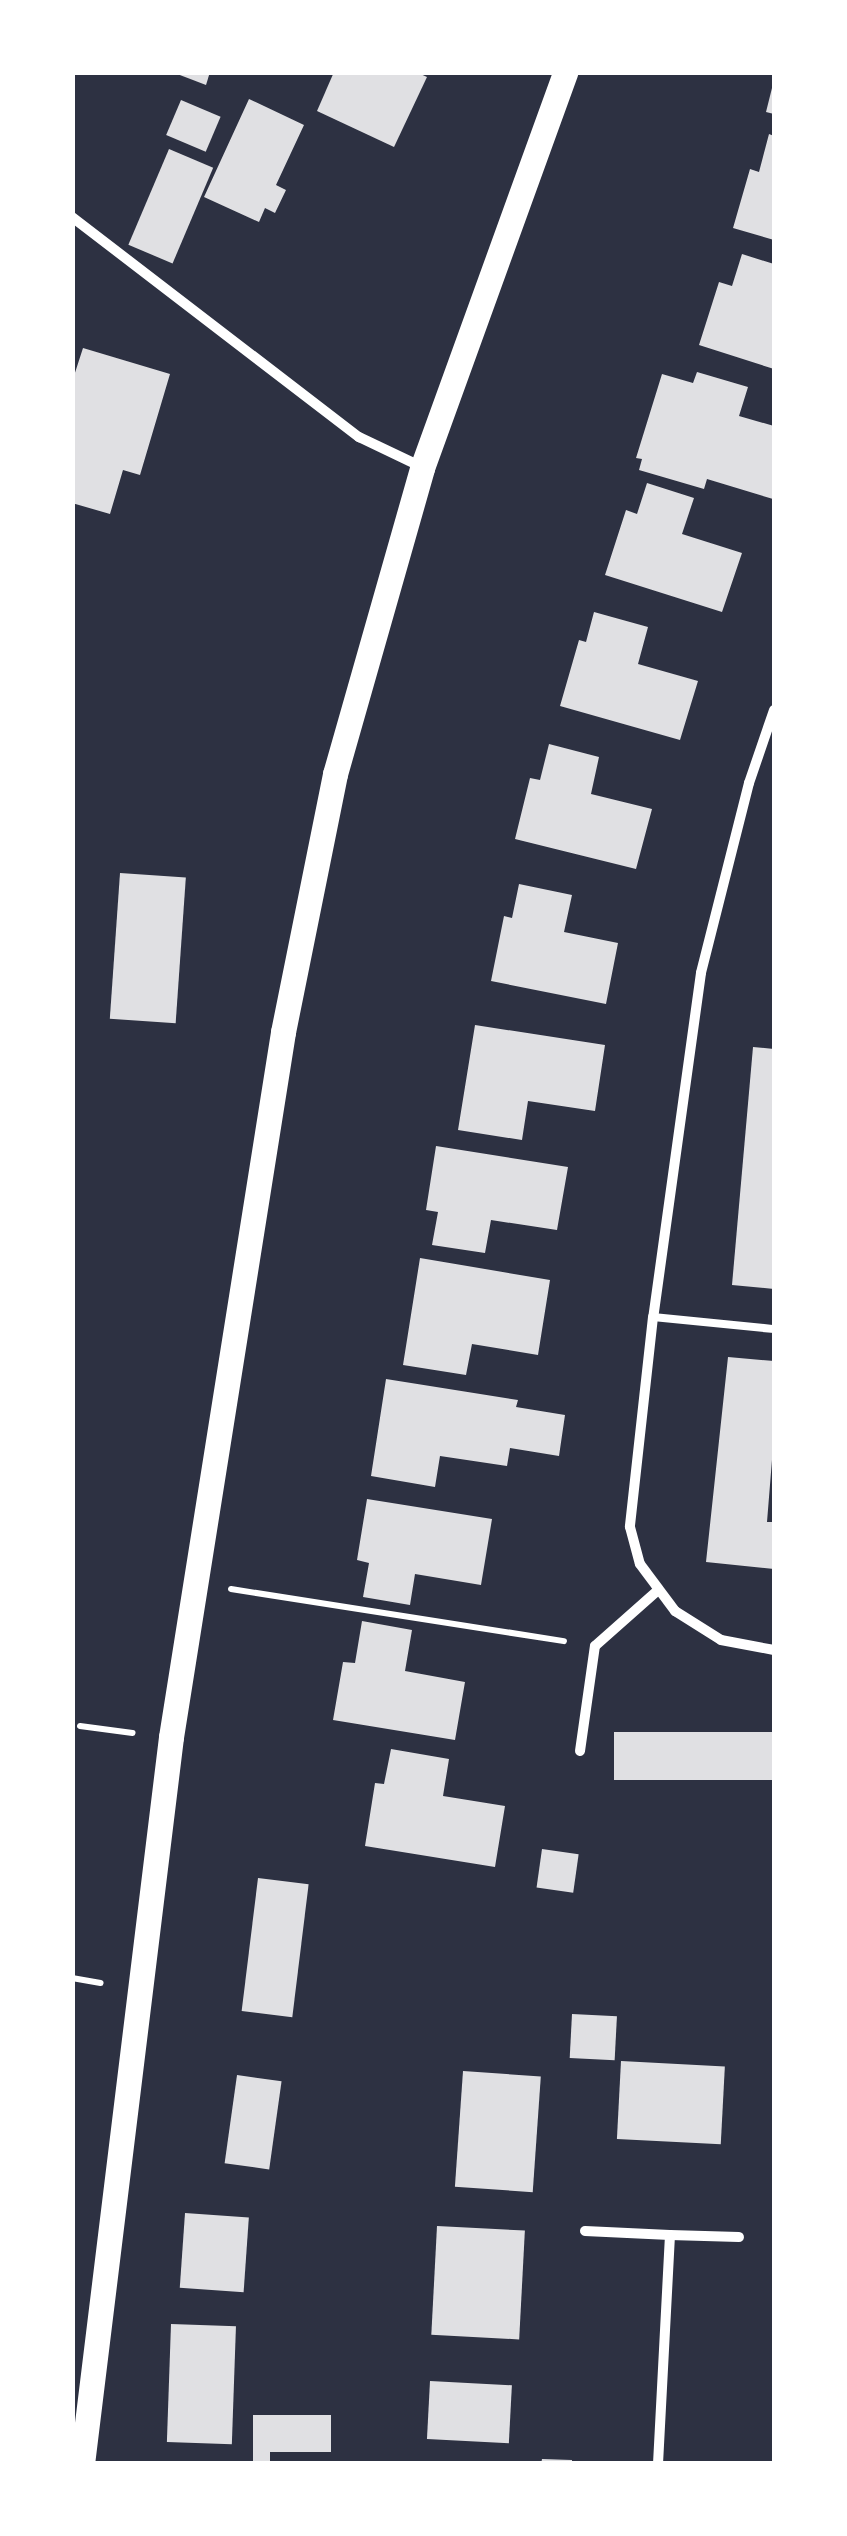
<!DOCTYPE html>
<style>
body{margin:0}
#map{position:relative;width:847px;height:2536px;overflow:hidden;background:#2d3142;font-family:"Fira Sans",sans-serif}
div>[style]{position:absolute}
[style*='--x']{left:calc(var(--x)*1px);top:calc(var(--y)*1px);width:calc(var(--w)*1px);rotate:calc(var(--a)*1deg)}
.building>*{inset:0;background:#e0e0e3;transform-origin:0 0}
.path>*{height:6px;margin:-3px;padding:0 3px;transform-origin:3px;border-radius:3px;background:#fff}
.service>*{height:8px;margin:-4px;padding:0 4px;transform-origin:4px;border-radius:4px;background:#fff}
.minor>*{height:10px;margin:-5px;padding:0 5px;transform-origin:5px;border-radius:5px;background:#fff}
.primary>*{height:25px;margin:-12.5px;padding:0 12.5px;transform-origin:12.5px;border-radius:12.5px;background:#fff}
span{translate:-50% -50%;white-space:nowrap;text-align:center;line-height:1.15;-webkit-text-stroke:8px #fff;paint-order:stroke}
.frame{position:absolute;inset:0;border:75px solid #fff;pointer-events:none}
</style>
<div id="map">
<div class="building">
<i style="clip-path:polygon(172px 72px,210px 72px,206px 85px)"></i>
<i style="clip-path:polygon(334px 72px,416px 72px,427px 77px,394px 147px,317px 111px)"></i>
<i style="clip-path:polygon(773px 84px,774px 84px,774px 114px,766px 112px)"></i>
<i style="clip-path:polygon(249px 99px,304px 125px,276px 185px,286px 190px,275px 213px,265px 208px,259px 222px,204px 197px)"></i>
<i style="left:181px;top:100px;width:43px;height:38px;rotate:23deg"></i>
<i style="clip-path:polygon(769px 134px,774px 136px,774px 240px,733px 228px,750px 169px,759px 172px)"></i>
<i style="left:169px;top:149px;width:48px;height:104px;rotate:23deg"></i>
<i style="clip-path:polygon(742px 254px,774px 264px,774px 369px,699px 345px,719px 282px,732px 286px)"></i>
<i style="clip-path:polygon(83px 348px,170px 374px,140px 475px,123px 470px,110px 514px,72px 503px,72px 382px)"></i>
<i style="clip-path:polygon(697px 372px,748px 387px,739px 416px,774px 426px,773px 499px,707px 479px,704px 489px,639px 470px,642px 459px,636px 458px,662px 374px,693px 383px)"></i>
<i style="clip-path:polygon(647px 483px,694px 498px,682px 534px,742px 553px,722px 612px,605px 575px,626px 510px,637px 514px)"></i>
<i style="clip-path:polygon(594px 612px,648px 627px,638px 664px,698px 681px,680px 740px,560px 706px,579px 640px,586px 642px)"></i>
<i style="clip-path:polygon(549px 744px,599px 757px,591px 794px,652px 809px,636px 869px,515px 839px,530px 778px,540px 780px)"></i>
<i style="left:120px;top:873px;width:66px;height:146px;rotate:4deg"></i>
<i style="clip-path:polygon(519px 884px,572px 895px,564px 932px,618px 943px,606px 1004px,491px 981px,504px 916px,512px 918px)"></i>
<i style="clip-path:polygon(475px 1025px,605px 1045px,595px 1111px,528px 1101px,522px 1140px,458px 1130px)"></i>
<i style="clip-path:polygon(753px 1047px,774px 1049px,774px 1289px,732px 1285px)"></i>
<i style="clip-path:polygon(436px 1146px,568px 1167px,557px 1230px,491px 1220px,485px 1253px,432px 1245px,438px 1212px,426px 1210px)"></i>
<i style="clip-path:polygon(420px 1258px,550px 1280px,538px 1355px,472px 1344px,466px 1375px,403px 1365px)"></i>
<i style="clip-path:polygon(728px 1357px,774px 1361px,774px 1435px,767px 1522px,774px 1522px,774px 1569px,706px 1562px)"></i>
<i style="clip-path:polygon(386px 1379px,518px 1400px,516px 1407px,565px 1415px,559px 1456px,510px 1448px,507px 1466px,440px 1456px,435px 1487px,371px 1476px)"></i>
<i style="clip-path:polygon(367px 1499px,492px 1519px,481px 1585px,415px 1574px,410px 1605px,363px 1597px,369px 1563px,357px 1560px)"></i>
<i style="clip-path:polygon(362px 1621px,412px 1630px,405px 1671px,465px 1682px,455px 1740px,333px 1720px,343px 1662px,355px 1663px)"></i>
<i style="left:614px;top:1732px;width:160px;height:48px"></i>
<i style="clip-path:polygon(391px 1749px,449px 1759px,443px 1796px,505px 1806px,495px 1867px,365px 1846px,375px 1783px,384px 1784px)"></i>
<i style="left:542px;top:1849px;width:37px;height:39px;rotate:8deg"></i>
<i style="left:258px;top:1878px;width:51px;height:134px;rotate:7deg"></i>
<i style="left:572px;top:2014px;width:45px;height:44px;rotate:3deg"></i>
<i style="left:621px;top:2061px;width:104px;height:78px;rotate:3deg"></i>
<i style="left:463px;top:2071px;width:78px;height:116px;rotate:4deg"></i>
<i style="left:237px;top:2075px;width:45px;height:89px;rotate:8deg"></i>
<i style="left:185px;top:2213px;width:64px;height:75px;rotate:4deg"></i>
<i style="left:437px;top:2226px;width:88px;height:109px;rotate:3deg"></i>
<i style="left:171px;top:2324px;width:65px;height:118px;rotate:2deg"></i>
<i style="left:430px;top:2381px;width:82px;height:58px;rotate:3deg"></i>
<i style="clip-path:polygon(253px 2415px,331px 2415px,331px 2452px,270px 2452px,270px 2464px,253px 2464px)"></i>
<i style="clip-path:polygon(542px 2459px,572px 2460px,572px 2464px,541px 2464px)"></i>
</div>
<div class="path">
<i style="--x:231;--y:1589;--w:337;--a:8.9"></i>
<i style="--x:80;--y:1726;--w:53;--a:7.5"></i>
<i style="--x:72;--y:1978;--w:29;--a:10"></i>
</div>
<div class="service">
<i style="--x:653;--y:1317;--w:122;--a:5.7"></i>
</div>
<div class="minor">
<i style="--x:72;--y:217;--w:362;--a:37.5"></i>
<i style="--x:359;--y:437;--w:70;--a:25.5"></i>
<i style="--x:774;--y:710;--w:77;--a:108.9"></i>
<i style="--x:749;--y:783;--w:196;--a:104.2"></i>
<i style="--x:701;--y:973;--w:347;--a:97.9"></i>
<i style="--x:653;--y:1317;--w:211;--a:96.3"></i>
<i style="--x:630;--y:1527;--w:38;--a:75"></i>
<i style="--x:640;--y:1564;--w:59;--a:53.3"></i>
<i style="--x:675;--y:1611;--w:54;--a:32.2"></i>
<i style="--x:721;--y:1640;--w:54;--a:10.7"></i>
<i style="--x:580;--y:1751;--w:106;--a:-81.9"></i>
<i style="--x:595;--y:1646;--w:83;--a:-41.6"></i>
<i style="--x:585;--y:2231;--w:85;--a:2.7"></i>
<i style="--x:658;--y:2464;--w:229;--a:-87"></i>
<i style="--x:670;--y:2235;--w:69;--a:1.7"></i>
</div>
<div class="primary">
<i style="--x:82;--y:2464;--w:732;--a:-83.02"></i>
<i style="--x:171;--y:1737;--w:714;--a:-80.97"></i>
<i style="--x:283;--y:1032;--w:263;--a:-78.6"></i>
<i style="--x:335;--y:774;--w:318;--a:-74.1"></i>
<i style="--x:422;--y:468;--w:421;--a:-70.1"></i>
</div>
<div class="frame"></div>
</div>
